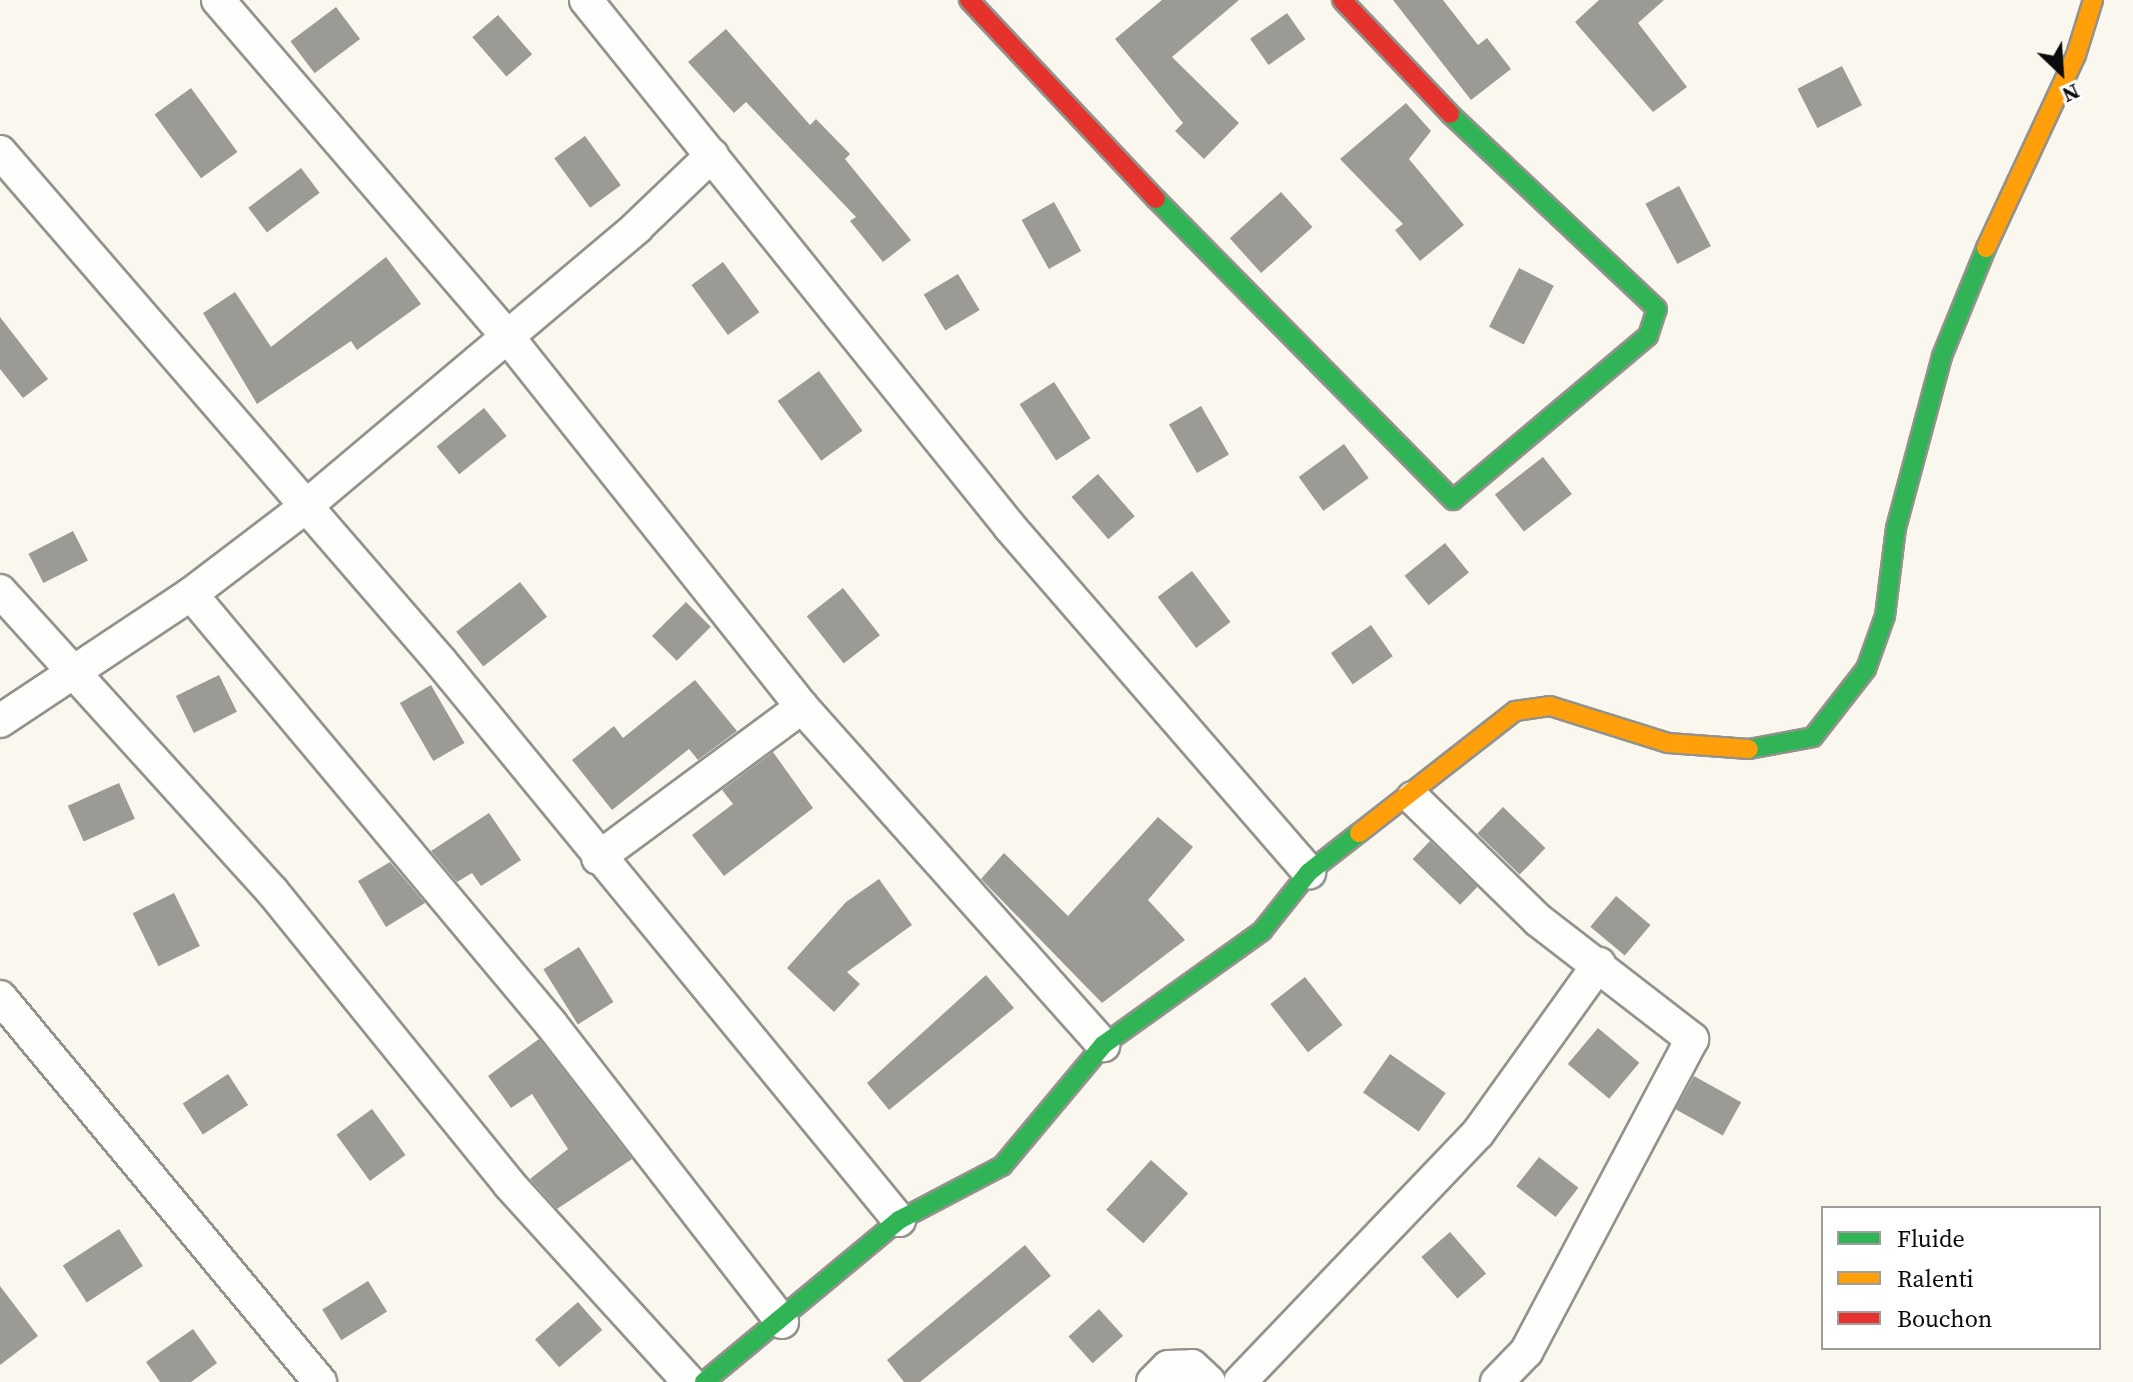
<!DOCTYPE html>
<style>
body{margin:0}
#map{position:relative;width:2133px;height:1382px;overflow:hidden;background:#faf8ee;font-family:"Source Serif 4",serif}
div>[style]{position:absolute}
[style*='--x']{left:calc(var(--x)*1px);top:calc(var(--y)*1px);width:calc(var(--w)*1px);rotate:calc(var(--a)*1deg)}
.building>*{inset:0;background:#9c9a95;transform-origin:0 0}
.roads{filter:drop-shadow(2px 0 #93928d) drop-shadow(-2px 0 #93928d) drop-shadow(0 2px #93928d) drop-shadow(0 -2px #93928d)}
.street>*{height:32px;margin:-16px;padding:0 16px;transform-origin:16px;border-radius:16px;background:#fefefc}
.fast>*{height:18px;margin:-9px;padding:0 9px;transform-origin:9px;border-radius:9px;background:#30b455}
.slow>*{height:18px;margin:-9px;padding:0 9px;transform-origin:9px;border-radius:9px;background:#ff9f0a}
.jam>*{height:18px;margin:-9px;padding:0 9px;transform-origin:9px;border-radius:9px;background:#e5322d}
span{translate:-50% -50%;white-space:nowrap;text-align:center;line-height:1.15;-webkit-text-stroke:8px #fff;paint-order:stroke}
.legend{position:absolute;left:1821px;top:1206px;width:280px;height:144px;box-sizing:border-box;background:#fff;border:2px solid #9d9d9d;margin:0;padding:10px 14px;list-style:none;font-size:24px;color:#0b0b0b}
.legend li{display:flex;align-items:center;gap:16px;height:40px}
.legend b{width:40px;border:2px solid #9d9d9d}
.north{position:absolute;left:2021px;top:32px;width:80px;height:80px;-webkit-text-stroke:6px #fff;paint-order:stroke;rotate:155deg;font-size:22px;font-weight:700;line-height:32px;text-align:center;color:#0b0b0b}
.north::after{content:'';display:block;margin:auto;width:28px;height:36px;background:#0b0b0b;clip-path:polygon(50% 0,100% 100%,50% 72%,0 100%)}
</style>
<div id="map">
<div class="building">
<i style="clip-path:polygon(1162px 0,1239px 0,1172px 57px,1239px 123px,1204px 159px,1175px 131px,1183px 123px,1115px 39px)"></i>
<i style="clip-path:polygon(1393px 0,1443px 0,1478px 45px,1487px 38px,1511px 69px,1471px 100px)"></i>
<i style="clip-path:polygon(1599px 0,1664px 0,1638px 23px,1687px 87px,1653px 112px,1575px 22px)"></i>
<i style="left:336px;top:7px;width:40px;height:57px;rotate:53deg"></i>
<i style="left:1287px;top:13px;width:32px;height:45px;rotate:55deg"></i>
<i style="left:498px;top:15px;width:52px;height:34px;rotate:49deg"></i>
<i style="clip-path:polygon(726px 29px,810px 125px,816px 119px,850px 154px,845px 159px,911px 240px,883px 262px,850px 221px,856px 217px,746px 102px,734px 113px,688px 62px)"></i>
<i style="left:1842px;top:66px;width:44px;height:50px;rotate:63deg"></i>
<i style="left:191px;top:88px;width:79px;height:45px;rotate:54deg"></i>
<i style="clip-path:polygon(1406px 103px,1431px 131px,1409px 159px,1464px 225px,1420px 261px,1395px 230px,1403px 224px,1340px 159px)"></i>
<i style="left:585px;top:136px;width:61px;height:38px;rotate:54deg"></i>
<i style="left:301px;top:168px;width:31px;height:66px;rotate:53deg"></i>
<i style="left:1679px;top:186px;width:68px;height:38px;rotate:62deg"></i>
<i style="left:1281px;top:192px;width:47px;height:69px;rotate:48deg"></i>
<i style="left:1054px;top:202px;width:56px;height:37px;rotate:61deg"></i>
<i style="clip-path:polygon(386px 257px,421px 304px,357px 350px,351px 341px,257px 404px,203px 313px,235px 292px,271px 347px)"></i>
<i style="left:723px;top:262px;width:62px;height:39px;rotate:54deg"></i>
<i style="left:1519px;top:268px;width:39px;height:66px;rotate:27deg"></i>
<i style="left:958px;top:274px;width:42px;height:40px;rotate:59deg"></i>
<i style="clip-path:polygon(0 317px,48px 379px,23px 398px,0 369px)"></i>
<i style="left:819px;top:371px;width:74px;height:51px;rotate:54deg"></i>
<i style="left:1054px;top:382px;width:67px;height:41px;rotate:57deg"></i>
<i style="left:1201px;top:406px;width:56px;height:37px;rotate:60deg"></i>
<i style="left:484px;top:408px;width:36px;height:61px;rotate:51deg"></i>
<i style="left:1344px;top:444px;width:42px;height:56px;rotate:54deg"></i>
<i style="left:1543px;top:457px;width:47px;height:61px;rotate:52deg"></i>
<i style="left:1098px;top:474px;width:56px;height:35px;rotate:49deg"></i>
<i style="left:73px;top:531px;width:33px;height:50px;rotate:63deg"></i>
<i style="left:1445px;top:543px;width:38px;height:52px;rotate:51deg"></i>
<i style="left:1192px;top:571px;width:64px;height:43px;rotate:53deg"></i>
<i style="left:520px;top:582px;width:44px;height:81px;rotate:52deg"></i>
<i style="left:843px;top:588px;width:60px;height:46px;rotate:52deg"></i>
<i style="left:686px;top:602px;width:35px;height:48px;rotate:45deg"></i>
<i style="left:1371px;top:625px;width:38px;height:49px;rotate:55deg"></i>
<i style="left:219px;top:675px;width:41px;height:48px;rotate:64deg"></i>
<i style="clip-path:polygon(695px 680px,737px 731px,698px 760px,689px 749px,612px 810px,572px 760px,614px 726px,623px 738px)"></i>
<i style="left:431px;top:685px;width:67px;height:36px;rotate:60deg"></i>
<i style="clip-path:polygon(773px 752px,813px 808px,724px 876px,692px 835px,733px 804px,722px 790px)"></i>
<i style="left:119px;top:783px;width:39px;height:56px;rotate:66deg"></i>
<i style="left:1503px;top:807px;width:59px;height:37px;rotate:44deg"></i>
<i style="clip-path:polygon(489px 813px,521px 860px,481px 886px,472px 873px,457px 882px,431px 851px)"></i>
<i style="clip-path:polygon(1158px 817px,1193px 847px,1148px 900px,1185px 940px,1102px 1003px,981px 879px,1004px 853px,1068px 916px)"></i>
<i style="left:1430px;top:841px;width:66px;height:25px;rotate:44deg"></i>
<i style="clip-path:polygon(390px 862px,425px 903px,386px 927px,358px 881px)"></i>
<i style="clip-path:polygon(879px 879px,912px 925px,847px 972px,860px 984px,834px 1012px,787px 968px,846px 902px)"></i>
<i style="left:174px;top:893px;width:59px;height:46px;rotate:64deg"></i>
<i style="left:1616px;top:896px;width:45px;height:40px;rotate:40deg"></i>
<i style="left:579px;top:947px;width:65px;height:42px;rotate:58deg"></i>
<i style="clip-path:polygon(986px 975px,1014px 1008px,889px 1110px,867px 1083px)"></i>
<i style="left:1305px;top:977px;width:61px;height:44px;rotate:52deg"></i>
<i style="left:1598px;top:1028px;width:54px;height:47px;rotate:40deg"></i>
<i style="clip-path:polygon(539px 1039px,632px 1159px,557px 1209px,530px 1179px,568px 1149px,532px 1094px,511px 1108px,488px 1076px)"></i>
<i style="left:1390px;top:1054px;width:68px;height:47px;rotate:35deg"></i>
<i style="left:228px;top:1074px;width:37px;height:54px;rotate:57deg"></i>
<i style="left:1694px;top:1076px;width:54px;height:38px;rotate:29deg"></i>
<i style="left:372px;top:1109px;width:57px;height:44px;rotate:54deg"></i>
<i style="left:1539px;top:1157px;width:50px;height:37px;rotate:38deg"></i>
<i style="left:1151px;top:1160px;width:50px;height:67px;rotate:42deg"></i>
<i style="left:119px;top:1229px;width:44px;height:67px;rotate:57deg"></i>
<i style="left:1450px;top:1232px;width:55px;height:38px;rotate:49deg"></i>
<i style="clip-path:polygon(1025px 1245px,1051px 1276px,920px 1382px,904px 1382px,887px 1360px)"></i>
<i style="left:368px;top:1281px;width:36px;height:54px;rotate:58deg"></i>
<i style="clip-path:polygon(0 1286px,38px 1336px,0 1365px)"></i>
<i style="left:578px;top:1302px;width:37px;height:57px;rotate:49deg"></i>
<i style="left:1099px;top:1309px;width:36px;height:41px;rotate:48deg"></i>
<i style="clip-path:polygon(193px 1329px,217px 1363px,191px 1382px,160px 1382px,146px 1362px)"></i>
</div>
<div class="roads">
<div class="street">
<i style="--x:218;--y:0;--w:443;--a:49.3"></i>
<i style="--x:507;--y:336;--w:474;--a:51.5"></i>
<i style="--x:802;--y:707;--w:453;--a:48.3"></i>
<i style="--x:586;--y:0;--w:676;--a:51.18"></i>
<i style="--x:1010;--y:527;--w:457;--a:49.1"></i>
<i style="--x:0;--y:152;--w:674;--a:49.15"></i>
<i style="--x:441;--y:662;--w:722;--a:50.62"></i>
<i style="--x:0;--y:591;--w:405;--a:47.8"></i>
<i style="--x:272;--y:891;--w:377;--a:51"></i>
<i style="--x:509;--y:1184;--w:268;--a:47.7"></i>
<i style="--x:191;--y:594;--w:561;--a:50.06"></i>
<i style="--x:551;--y:1024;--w:377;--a:52.2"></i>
<i style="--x:0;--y:721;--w:229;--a:-33.6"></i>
<i style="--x:191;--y:594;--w:143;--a:-37.3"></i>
<i style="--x:305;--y:507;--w:434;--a:-40.1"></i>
<i style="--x:637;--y:227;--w:104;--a:-43.8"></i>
<i style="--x:1413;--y:798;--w:175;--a:44.3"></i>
<i style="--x:1538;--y:920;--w:195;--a:37.7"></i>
<i style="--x:1692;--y:1039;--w:354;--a:117.9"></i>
<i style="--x:1526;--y:1352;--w:42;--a:134"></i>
<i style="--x:598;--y:858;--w:254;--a:-36.5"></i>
<i style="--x:0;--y:997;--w:501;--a:50.27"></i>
<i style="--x:1153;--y:1382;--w:21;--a:-45"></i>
<i style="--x:1168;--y:1367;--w:24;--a:-2"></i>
<i style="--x:1192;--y:1366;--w:23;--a:43"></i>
<i style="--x:1240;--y:1382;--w:344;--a:-46.3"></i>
<i style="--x:1478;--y:1133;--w:208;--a:-54.4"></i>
</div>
<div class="fast">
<i style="--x:1156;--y:199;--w:423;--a:45.4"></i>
<i style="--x:1453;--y:500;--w:255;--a:-40.1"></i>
<i style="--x:1648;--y:336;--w:28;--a:-72"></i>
<i style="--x:1657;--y:309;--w:284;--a:-136.7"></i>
<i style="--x:1749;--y:749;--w:65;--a:-10.6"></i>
<i style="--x:1813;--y:737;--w:86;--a:-52.1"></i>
<i style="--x:1866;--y:669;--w:56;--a:-70.3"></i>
<i style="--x:1885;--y:616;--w:89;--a:-82.9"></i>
<i style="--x:1896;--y:528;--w:178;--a:-75"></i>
<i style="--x:1942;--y:356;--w:117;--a:-67.8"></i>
<i style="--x:704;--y:1382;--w:254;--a:-39.7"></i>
<i style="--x:899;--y:1220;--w:116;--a:-27.7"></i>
<i style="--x:1002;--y:1166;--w:158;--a:-50.1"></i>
<i style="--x:1103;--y:1045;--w:196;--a:-35.6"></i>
<i style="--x:1262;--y:931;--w:75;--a:-51.5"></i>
<i style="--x:1309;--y:872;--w:63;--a:-38"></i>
</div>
<div class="slow">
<i style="--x:1986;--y:248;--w:213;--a:-65"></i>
<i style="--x:2076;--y:55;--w:58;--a:-72.8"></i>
<i style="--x:1359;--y:833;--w:198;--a:-38"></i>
<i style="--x:1515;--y:711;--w:35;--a:-8"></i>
<i style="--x:1550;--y:706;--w:124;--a:17.4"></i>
<i style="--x:1668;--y:743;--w:81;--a:4.2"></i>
</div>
<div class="jam">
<i style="--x:969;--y:0;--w:273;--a:46.8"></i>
<i style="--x:1342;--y:0;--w:157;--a:46.5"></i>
</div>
</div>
<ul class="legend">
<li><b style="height:10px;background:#30b455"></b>Fluide</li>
<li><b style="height:10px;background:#ff9f0a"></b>Ralenti</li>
<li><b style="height:10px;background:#e5322d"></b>Bouchon</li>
</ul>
<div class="north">N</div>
</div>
